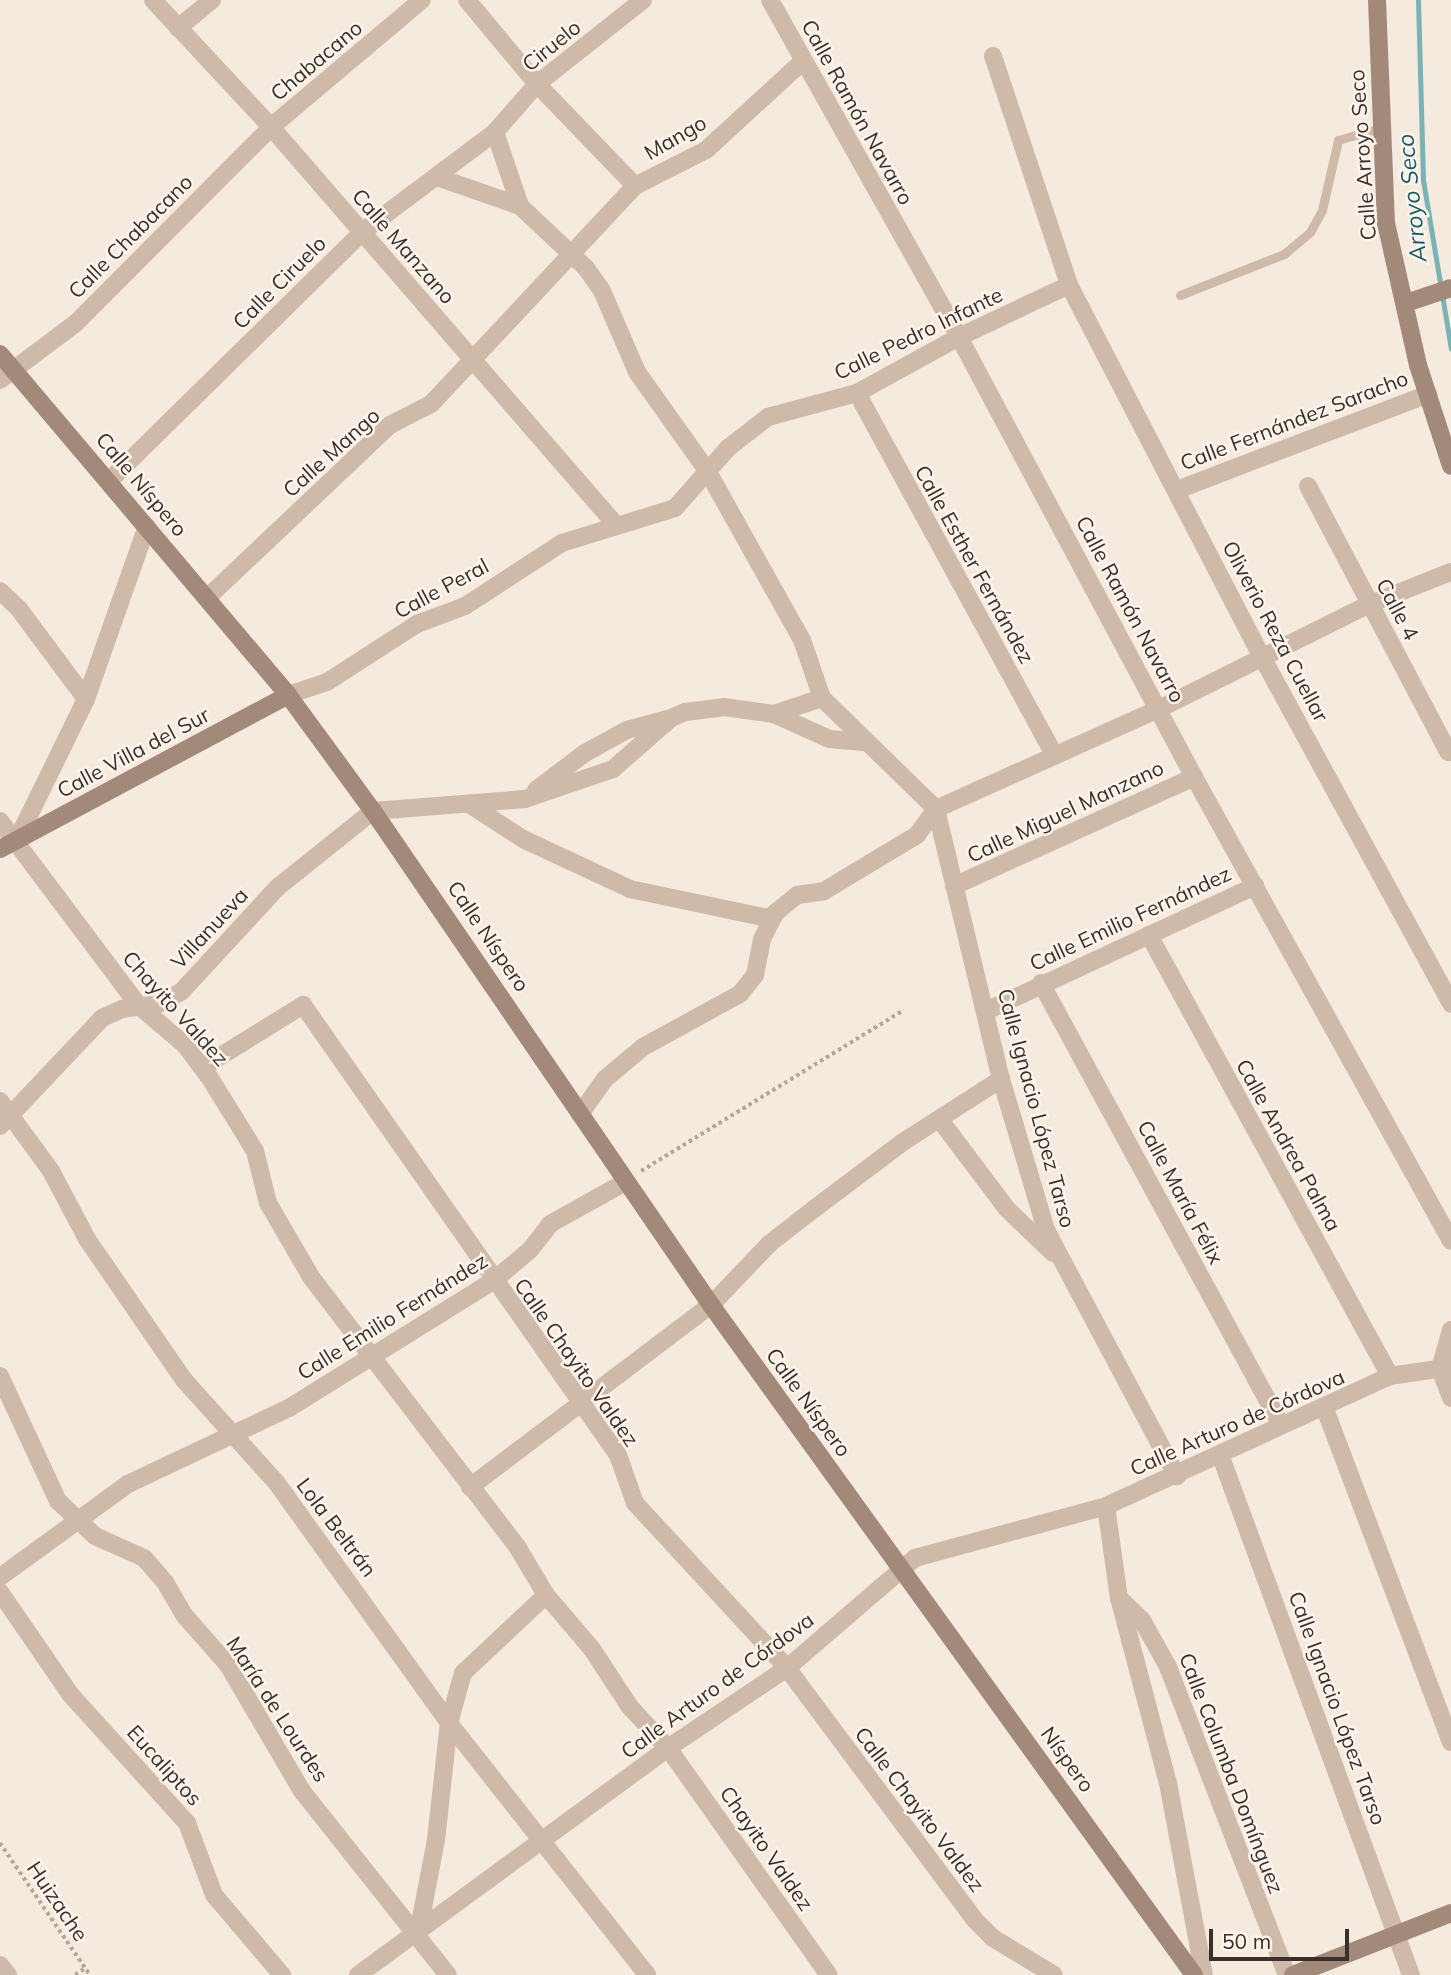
<!DOCTYPE html>
<meta charset="utf-8">
<style>
body{margin:0}
#map{position:relative;width:1451px;height:1975px;overflow:hidden;background:#f5eade;font-family:Mulish,sans-serif}
div>[style]{position:absolute}
[style*='--x']{left:calc(var(--x)*1px);top:calc(var(--y)*1px);width:calc(var(--w)*1px);rotate:calc(var(--a)*1deg)}
.stream>*{height:5px;margin:-2.5px;padding:0 2.5px;transform-origin:2.5px;border-radius:2.5px;background:#7bb2b5}
.path>*{height:3.5px;margin-top:-1.75px;transform-origin:0;background:repeating-linear-gradient(90deg,#bba493 0 3.5px,transparent 0 7px)}
.lane>*{height:9px;margin:-4.5px;padding:0 4.5px;transform-origin:4.5px;border-radius:4.5px;background:#cfbaa9}
.street>*{height:18px;margin:-9px;padding:0 9px;transform-origin:9px;border-radius:9px;background:#cfbaa9}
.secondary>*{height:18px;margin:-9px;padding:0 9px;transform-origin:9px;border-radius:9px;background:#a3897a}
span{translate:-50% -50%;white-space:nowrap;text-align:center;line-height:1.15;-webkit-text-stroke:5px #fcf4ec;paint-order:stroke}
.street-label{font-size:21px;color:#3b2f29}
.water-label{font-size:23px;color:#1a5c61;font-style:italic}
.scale{position:absolute;left:1209px;top:1929px;width:140px;height:32px;box-sizing:border-box;border:4px solid #3b2f29;border-top:0;padding-left:9px;font-size:21px;line-height:24px;white-space:nowrap;color:#3b2f29;-webkit-text-stroke:5px #fcf4ec;paint-order:stroke}
</style>
<div id="map">
<div class="stream">
<i style="--x:1418;--y:0;--w:180;--a:88.4"></i>
<i style="--x:1423;--y:180;--w:171;--a:80.6"></i>
</div>
<div class="path">
<i style="--x:641;--y:1171;--w:308;--a:-31.5"></i>
<i style="--x:0;--y:1843;--w:160;--a:55.7"></i>
<i style="--x:75;--y:1975;--w:12;--a:-35"></i>
</div>
<div class="lane">
<i style="--x:1180;--y:295;--w:112;--a:-21.5"></i>
<i style="--x:1284;--y:254;--w:34;--a:-40"></i>
<i style="--x:1310;--y:232;--w:25;--a:-61"></i>
<i style="--x:1322;--y:210;--w:72;--a:-77.1"></i>
<i style="--x:1338;--y:140;--w:44;--a:-15.9"></i>
</div>
<div class="street">
<i style="--x:153;--y:0;--w:173;--a:47.1"></i>
<i style="--x:271;--y:127;--w:527;--a:49.08"></i>
<i style="--x:467;--y:0;--w:109;--a:50.2"></i>
<i style="--x:537;--y:84;--w:141;--a:46.1"></i>
<i style="--x:770;--y:0;--w:386;--a:60.7"></i>
<i style="--x:959;--y:337;--w:499;--a:61.9"></i>
<i style="--x:1194;--y:777;--w:530;--a:61.02"></i>
<i style="--x:178;--y:28;--w:44;--a:-39.5"></i>
<i style="--x:993;--y:56;--w:241;--a:71.6"></i>
<i style="--x:1069;--y:285;--w:419;--a:62.6"></i>
<i style="--x:1262;--y:657;--w:395;--a:61.4"></i>
<i style="--x:495;--y:132;--w:78;--a:71.3"></i>
<i style="--x:437;--y:177;--w:88;--a:19.3"></i>
<i style="--x:520;--y:206;--w:91;--a:43.2"></i>
<i style="--x:586;--y:268;--w:28;--a:55"></i>
<i style="--x:602;--y:291;--w:88;--a:66.6"></i>
<i style="--x:637;--y:372;--w:123;--a:54.6"></i>
<i style="--x:708;--y:472;--w:193;--a:60.8"></i>
<i style="--x:802;--y:640;--w:61;--a:71"></i>
<i style="--x:822;--y:698;--w:159;--a:44.2"></i>
<i style="--x:936;--y:809;--w:278;--a:76.5"></i>
<i style="--x:1001;--y:1079;--w:158;--a:73.4"></i>
<i style="--x:1046;--y:1230;--w:279;--a:62"></i>
<i style="--x:0;--y:380;--w:95;--a:-36.9"></i>
<i style="--x:76;--y:323;--w:276;--a:-45.1"></i>
<i style="--x:271;--y:127;--w:197;--a:-40.1"></i>
<i style="--x:857;--y:393;--w:413;--a:61.4"></i>
<i style="--x:109;--y:481;--w:355;--a:-44.5"></i>
<i style="--x:362;--y:232;--w:166;--a:-36.9"></i>
<i style="--x:495;--y:132;--w:64;--a:-48.8"></i>
<i style="--x:537;--y:84;--w:135;--a:-38.4"></i>
<i style="--x:1308;--y:486;--w:301;--a:62.2"></i>
<i style="--x:1177;--y:490;--w:269;--a:-20.9"></i>
<i style="--x:0;--y:591;--w:26;--a:43"></i>
<i style="--x:19;--y:609;--w:112;--a:53.3"></i>
<i style="--x:208;--y:597;--w:250;--a:-43.4"></i>
<i style="--x:390;--y:425;--w:46;--a:-27.1"></i>
<i style="--x:431;--y:404;--w:299;--a:-46.9"></i>
<i style="--x:635;--y:186;--w:80;--a:-26.9"></i>
<i style="--x:706;--y:150;--w:130;--a:-42.5"></i>
<i style="--x:288;--y:695;--w:41;--a:-18.4"></i>
<i style="--x:327;--y:682;--w:107;--a:-32.8"></i>
<i style="--x:417;--y:624;--w:51;--a:-20.6"></i>
<i style="--x:465;--y:606;--w:116;--a:-33"></i>
<i style="--x:562;--y:543;--w:118;--a:-17.2"></i>
<i style="--x:675;--y:508;--w:80;--a:-48.5"></i>
<i style="--x:728;--y:448;--w:51;--a:-37.8"></i>
<i style="--x:768;--y:417;--w:92;--a:-15.1"></i>
<i style="--x:857;--y:393;--w:116;--a:-28.8"></i>
<i style="--x:959;--y:337;--w:122;--a:-25.3"></i>
<i style="--x:774;--y:714;--w:60;--a:24.4"></i>
<i style="--x:829;--y:739;--w:38;--a:5"></i>
<i style="--x:536;--y:790;--w:61;--a:-37.1"></i>
<i style="--x:585;--y:753;--w:48;--a:-28.7"></i>
<i style="--x:627;--y:730;--w:41;--a:-15.4"></i>
<i style="--x:469;--y:804;--w:64;--a:32.9"></i>
<i style="--x:523;--y:839;--w:118;--a:25"></i>
<i style="--x:630;--y:889;--w:145;--a:11.9"></i>
<i style="--x:936;--y:809;--w:244;--a:-24.2"></i>
<i style="--x:1159;--y:709;--w:236;--a:-26.5"></i>
<i style="--x:1370;--y:604;--w:87;--a:-21.6"></i>
<i style="--x:0;--y:821;--w:230;--a:53.1"></i>
<i style="--x:138;--y:1005;--w:62;--a:40.4"></i>
<i style="--x:185;--y:1045;--w:38;--a:53"></i>
<i style="--x:208;--y:1075;--w:89;--a:58.3"></i>
<i style="--x:255;--y:1151;--w:54;--a:76"></i>
<i style="--x:268;--y:1203;--w:86;--a:59.8"></i>
<i style="--x:311;--y:1277;--w:341;--a:52.6"></i>
<i style="--x:518;--y:1548;--w:55;--a:59.2"></i>
<i style="--x:546;--y:1595;--w:71;--a:49.6"></i>
<i style="--x:592;--y:1649;--w:69;--a:56.8"></i>
<i style="--x:630;--y:1707;--w:56;--a:47.2"></i>
<i style="--x:668;--y:1748;--w:278;--a:54.7"></i>
<i style="--x:17;--y:840;--w:157;--a:-63.9"></i>
<i style="--x:86;--y:699;--w:183;--a:-70.6"></i>
<i style="--x:954;--y:886;--w:264;--a:-24.4"></i>
<i style="--x:1149;--y:935;--w:503;--a:61.34"></i>
<i style="--x:1041;--y:983;--w:501;--a:61.49"></i>
<i style="--x:986;--y:1011;--w:297;--a:-24.9"></i>
<i style="--x:203;--y:1067;--w:118;--a:-31.8"></i>
<i style="--x:303;--y:1005;--w:549;--a:55.01"></i>
<i style="--x:618;--y:1455;--w:51;--a:70.5"></i>
<i style="--x:635;--y:1503;--w:224;--a:47.3"></i>
<i style="--x:787;--y:1668;--w:313;--a:53.3"></i>
<i style="--x:974;--y:1919;--w:27;--a:45"></i>
<i style="--x:993;--y:1938;--w:71;--a:31.2"></i>
<i style="--x:0;--y:1101;--w:87;--a:53.9"></i>
<i style="--x:51;--y:1171;--w:77;--a:62.1"></i>
<i style="--x:87;--y:1239;--w:171;--a:55.5"></i>
<i style="--x:184;--y:1380;--w:137;--a:48"></i>
<i style="--x:276;--y:1482;--w:297;--a:54.3"></i>
<i style="--x:449;--y:1723;--w:320;--a:51.8"></i>
<i style="--x:580;--y:1114;--w:43;--a:-54.5"></i>
<i style="--x:605;--y:1079;--w:50;--a:-40.1"></i>
<i style="--x:643;--y:1047;--w:111;--a:-28.7"></i>
<i style="--x:740;--y:994;--w:24;--a:-52"></i>
<i style="--x:755;--y:975;--w:37;--a:-79"></i>
<i style="--x:762;--y:939;--w:29;--a:-63"></i>
<i style="--x:775;--y:913;--w:28;--a:-39"></i>
<i style="--x:797;--y:895;--w:27;--a:-8"></i>
<i style="--x:824;--y:891;--w:109;--a:-31.1"></i>
<i style="--x:917;--y:835;--w:32;--a:-54"></i>
<i style="--x:940;--y:1120;--w:111;--a:53"></i>
<i style="--x:1007;--y:1209;--w:64;--a:43.7"></i>
<i style="--x:0;--y:1126;--w:149;--a:-46.6"></i>
<i style="--x:102;--y:1018;--w:22;--a:-24"></i>
<i style="--x:122;--y:1009;--w:37;--a:-8"></i>
<i style="--x:159;--y:1004;--w:25;--a:-29"></i>
<i style="--x:181;--y:992;--w:143;--a:-47.3"></i>
<i style="--x:278;--y:887;--w:122;--a:-38.7"></i>
<i style="--x:373;--y:811;--w:152;--a:-4.5"></i>
<i style="--x:525;--y:799;--w:93;--a:-18.8"></i>
<i style="--x:613;--y:769;--w:77;--a:-41.3"></i>
<i style="--x:671;--y:718;--w:15;--a:-23"></i>
<i style="--x:685;--y:712;--w:39;--a:-7"></i>
<i style="--x:724;--y:707;--w:50;--a:8"></i>
<i style="--x:774;--y:714;--w:51;--a:-18.4"></i>
<i style="--x:1451;--y:1330;--w:41;--a:105.8"></i>
<i style="--x:1440;--y:1369;--w:31;--a:69"></i>
<i style="--x:0;--y:1376;--w:138;--a:65.1"></i>
<i style="--x:58;--y:1501;--w:51;--a:43.4"></i>
<i style="--x:95;--y:1536;--w:54;--a:24.2"></i>
<i style="--x:144;--y:1558;--w:32;--a:49"></i>
<i style="--x:165;--y:1582;--w:39;--a:60"></i>
<i style="--x:185;--y:1616;--w:65;--a:48.7"></i>
<i style="--x:228;--y:1665;--w:146;--a:59.6"></i>
<i style="--x:302;--y:1791;--w:235;--a:51.6"></i>
<i style="--x:1325;--y:1409;--w:356;--a:69.3"></i>
<i style="--x:1221;--y:1457;--w:552;--a:69.86"></i>
<i style="--x:470;--y:1487;--w:302;--a:-37.1"></i>
<i style="--x:711;--y:1305;--w:84;--a:-46.4"></i>
<i style="--x:769;--y:1244;--w:57;--a:-37.9"></i>
<i style="--x:814;--y:1209;--w:111;--a:-37"></i>
<i style="--x:903;--y:1142;--w:117;--a:-32.7"></i>
<i style="--x:1106;--y:1506;--w:93;--a:82"></i>
<i style="--x:1119;--y:1598;--w:191;--a:75.2"></i>
<i style="--x:1168;--y:1783;--w:195;--a:79.4"></i>
<i style="--x:0;--y:1577;--w:158;--a:-36"></i>
<i style="--x:128;--y:1484;--w:178;--a:-25.3"></i>
<i style="--x:289;--y:1408;--w:240;--a:-31.9"></i>
<i style="--x:493;--y:1281;--w:48;--a:-40"></i>
<i style="--x:530;--y:1250;--w:33;--a:-52"></i>
<i style="--x:550;--y:1224;--w:86;--a:-29.2"></i>
<i style="--x:0;--y:1592;--w:124;--a:55.5"></i>
<i style="--x:70;--y:1694;--w:174;--a:47.8"></i>
<i style="--x:187;--y:1823;--w:77;--a:69.4"></i>
<i style="--x:214;--y:1895;--w:105;--a:49.6"></i>
<i style="--x:1119;--y:1598;--w:32;--a:44"></i>
<i style="--x:1142;--y:1620;--w:54;--a:61"></i>
<i style="--x:1168;--y:1667;--w:330;--a:68.9"></i>
<i style="--x:418;--y:1934;--w:96;--a:-79.2"></i>
<i style="--x:436;--y:1840;--w:118;--a:-83.7"></i>
<i style="--x:449;--y:1723;--w:52;--a:-74.4"></i>
<i style="--x:463;--y:1673;--w:114;--a:-43.2"></i>
<i style="--x:0;--y:1965;--w:13;--a:51"></i>
<i style="--x:358;--y:1975;--w:384;--a:-36.2"></i>
<i style="--x:668;--y:1748;--w:143;--a:-33.9"></i>
<i style="--x:787;--y:1668;--w:169;--a:-40.7"></i>
<i style="--x:915;--y:1558;--w:198;--a:-15.2"></i>
<i style="--x:1106;--y:1506;--w:312;--a:-24.6"></i>
<i style="--x:1390;--y:1376;--w:62;--a:-8.4"></i>
</div>
<div class="secondary">
<i style="--x:1377;--y:0;--w:223;--a:87.7"></i>
<i style="--x:1386;--y:223;--w:146;--a:77.3"></i>
<i style="--x:1418;--y:365;--w:106;--a:71.9"></i>
<i style="--x:1406;--y:303;--w:47;--a:-18.4"></i>
<i style="--x:0;--y:354;--w:446;--a:49.8"></i>
<i style="--x:288;--y:695;--w:144;--a:53.8"></i>
<i style="--x:373;--y:811;--w:599;--a:55.62"></i>
<i style="--x:711;--y:1305;--w:826;--a:54.21"></i>
<i style="--x:0;--y:849;--w:327;--a:-28.1"></i>
<i style="--x:1293;--y:1975;--w:170;--a:-21.4"></i>
</div>
<div class="street-label">
<span style="left:551px;top:45px;rotate:-39deg">Ciruelo</span>
<span style="left:316px;top:60px;rotate:-40deg">Chabacano</span>
<span style="left:858px;top:112px;rotate:61deg">Calle Ramón Navarro</span>
<span style="left:675px;top:137px;rotate:-30deg">Mango</span>
<span style="left:1362px;top:155px;rotate:-94deg">Calle Arroyo Seco</span>
<span style="left:130px;top:236px;rotate:-45deg">Calle Chabacano</span>
<span style="left:404px;top:246px;rotate:49deg">Calle Manzano</span>
<span style="left:279px;top:282px;rotate:-45deg">Calle Ciruelo</span>
<span style="left:918px;top:333px;rotate:-26deg">Calle Pedro Infante</span>
<span style="left:1294px;top:420px;rotate:-21deg">Calle Fernández Saracho</span>
<span style="left:331px;top:452px;rotate:-42deg">Calle Mango</span>
<span style="left:142px;top:484px;rotate:50deg">Calle Níspero</span>
<span style="left:975px;top:564px;rotate:61deg">Calle Esther Fernández</span>
<span style="left:441px;top:588px;rotate:-28deg">Calle Peral</span>
<span style="left:1131px;top:609px;rotate:62deg">Calle Ramón Navarro</span>
<span style="left:1398px;top:609px;rotate:62deg">Calle 4</span>
<span style="left:1276px;top:631px;rotate:62deg">Oliverio Reza Cuellar</span>
<span style="left:133px;top:752px;rotate:-28deg">Calle Villa del Sur</span>
<span style="left:1065px;top:811px;rotate:-25deg">Calle Miguel Manzano</span>
<span style="left:1130px;top:918px;rotate:-25deg">Calle Emilio Fernández</span>
<span style="left:209px;top:928px;rotate:-47deg">Villanueva</span>
<span style="left:489px;top:936px;rotate:56deg">Calle Níspero</span>
<span style="left:176px;top:1008px;rotate:48deg">Chayito Valdez</span>
<span style="left:1037px;top:1108px;rotate:75deg">Calle Ignacio López Tarso</span>
<span style="left:1289px;top:1145px;rotate:61deg">Calle Andrea Palma</span>
<span style="left:1181px;top:1192px;rotate:62deg">Calle María Félix</span>
<span style="left:392px;top:1316px;rotate:-32deg">Calle Emilio Fernández</span>
<span style="left:577px;top:1362px;rotate:55deg">Calle Chayito Valdez</span>
<span style="left:809px;top:1402px;rotate:54deg">Calle Níspero</span>
<span style="left:1237px;top:1422px;rotate:-24deg">Calle Arturo de Córdova</span>
<span style="left:337px;top:1527px;rotate:53deg">Lola Beltrán</span>
<span style="left:717px;top:1685px;rotate:-36deg">Calle Arturo de Córdova</span>
<span style="left:1338px;top:1708px;rotate:70deg">Calle Ignacio López Tarso</span>
<span style="left:278px;top:1709px;rotate:57deg">María de Lourdes</span>
<span style="left:1068px;top:1759px;rotate:54deg">Níspero</span>
<span style="left:165px;top:1765px;rotate:48deg">Eucaliptos</span>
<span style="left:1232px;top:1773px;rotate:69deg">Calle Columba Domínguez</span>
<span style="left:920px;top:1809px;rotate:53deg">Calle Chayito Valdez</span>
<span style="left:767px;top:1848px;rotate:55deg">Chayito Valdez</span>
<span style="left:58px;top:1901px;rotate:56deg">Huizache</span>
</div>
<div class="water-label">
<span style="left:1412px;top:198px;rotate:-96deg">Arroyo Seco</span>
</div>
<div class="scale">50 m</div>
</div>
